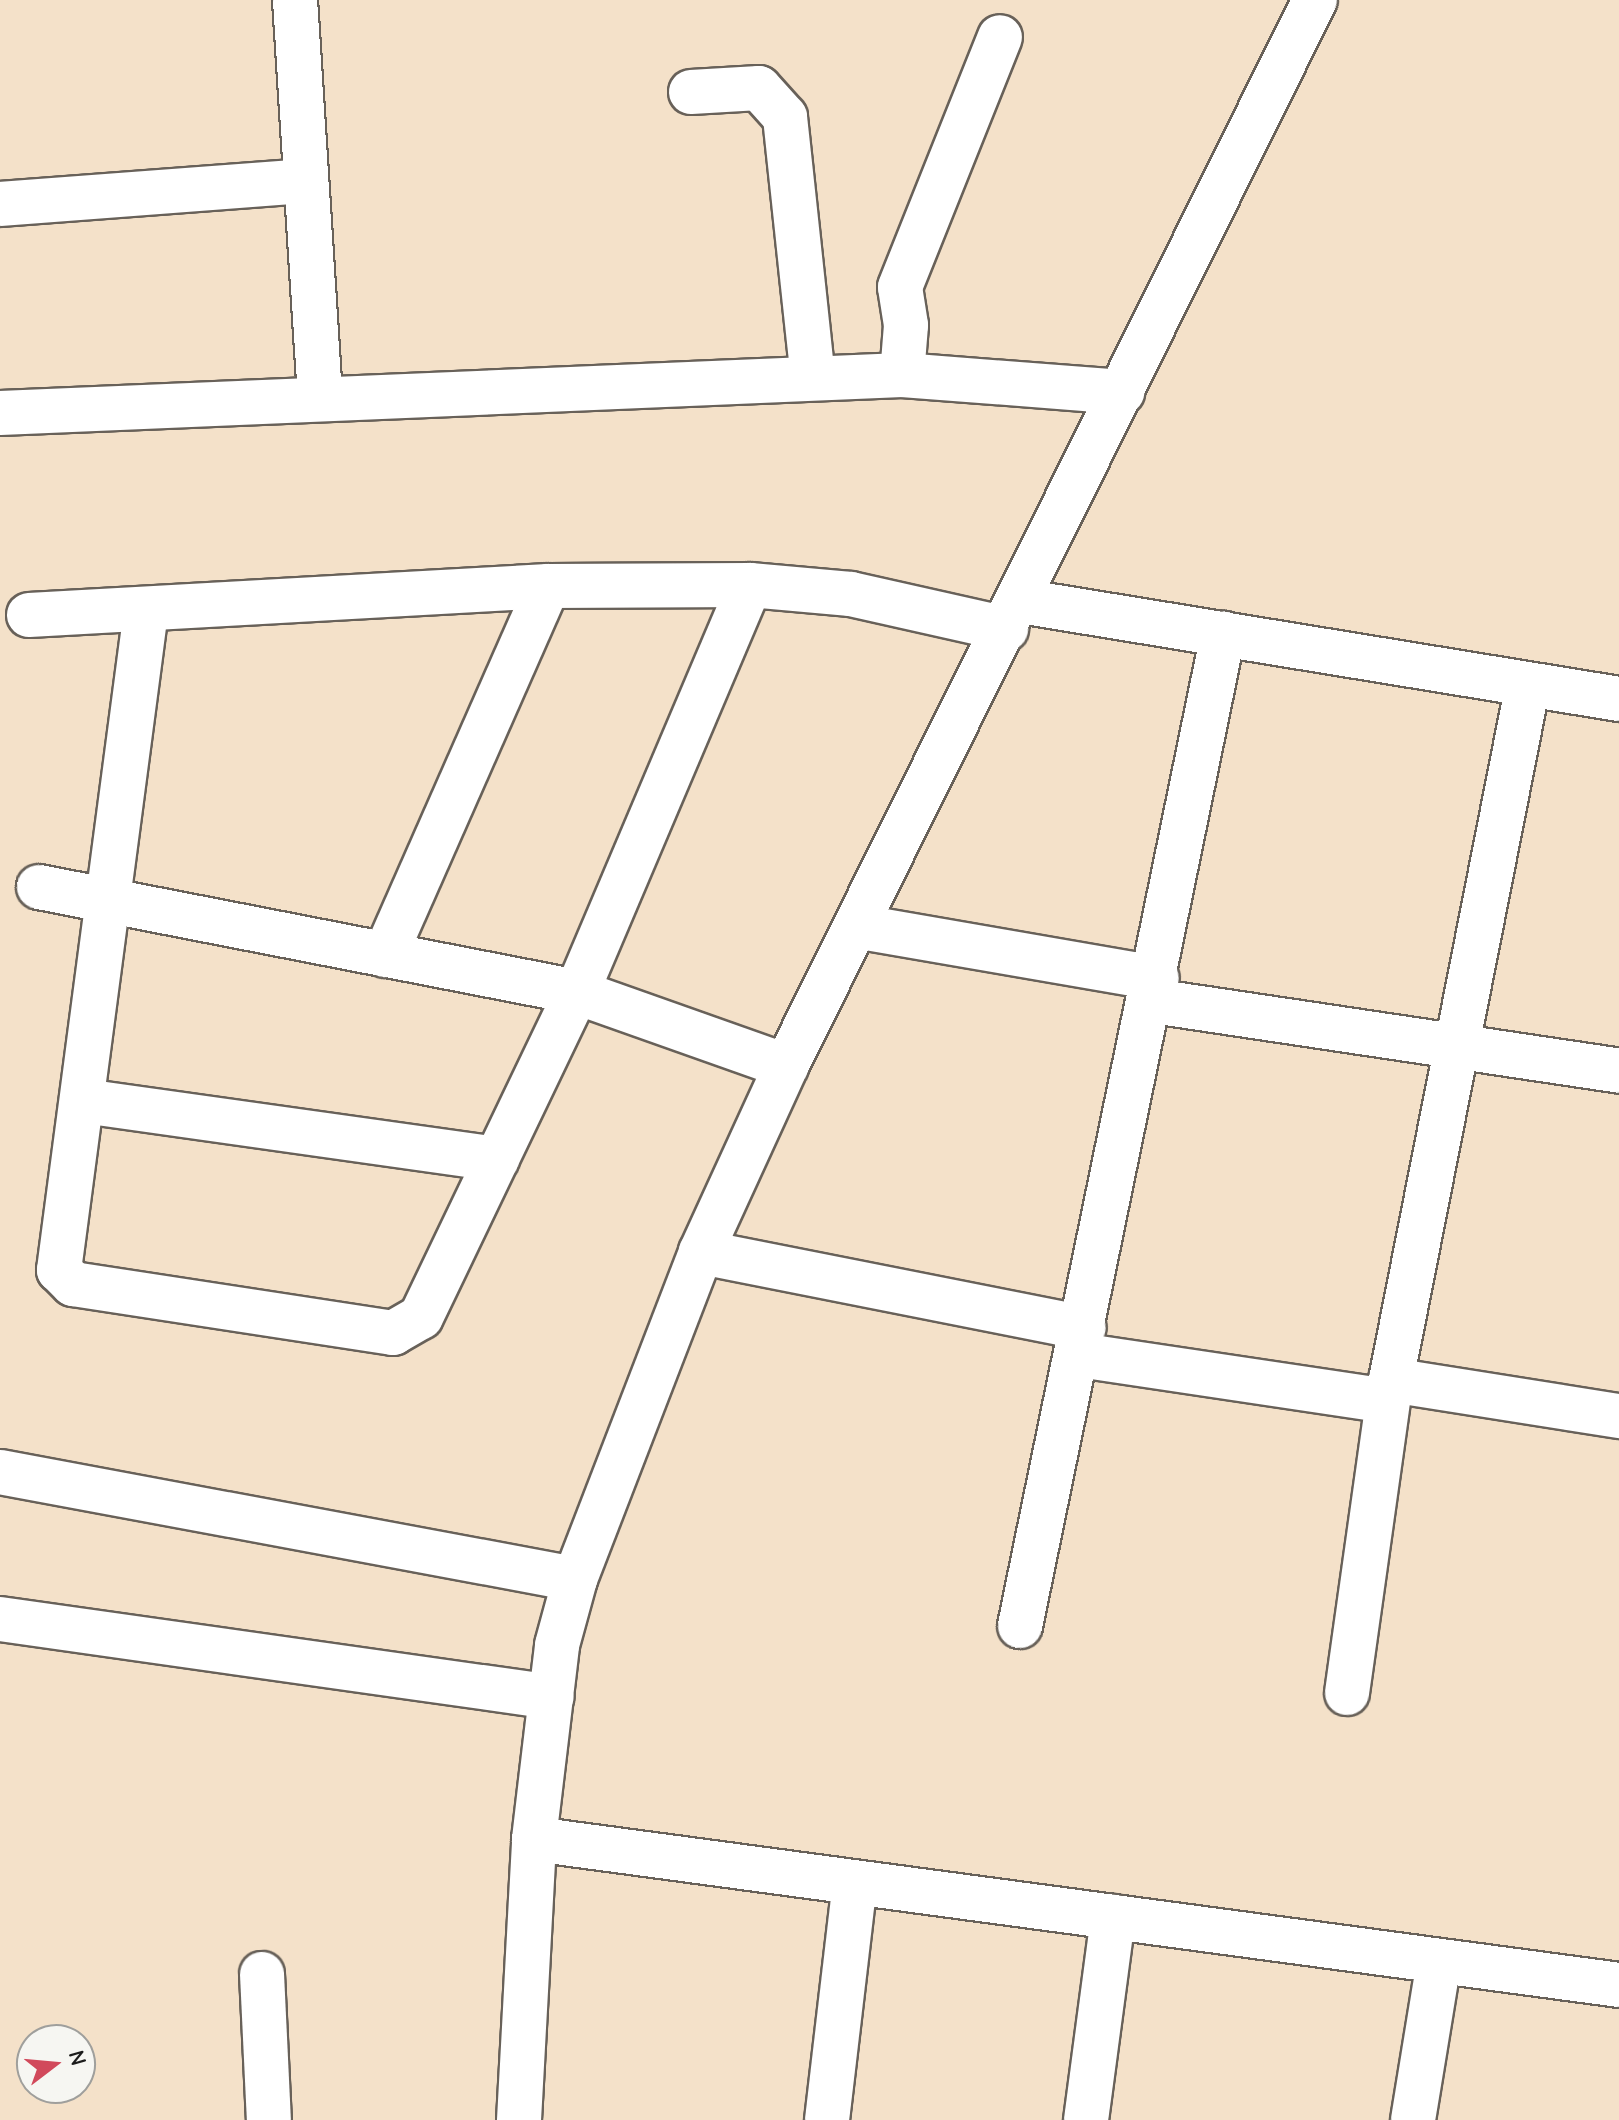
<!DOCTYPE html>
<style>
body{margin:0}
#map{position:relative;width:1619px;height:2120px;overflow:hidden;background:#f4e1c9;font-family:"Comic Neue",sans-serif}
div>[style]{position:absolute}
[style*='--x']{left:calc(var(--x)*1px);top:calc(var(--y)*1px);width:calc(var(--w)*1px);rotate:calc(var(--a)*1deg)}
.roads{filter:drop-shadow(2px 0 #686159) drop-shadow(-2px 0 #686159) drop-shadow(0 2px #686159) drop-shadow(0 -2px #686159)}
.street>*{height:44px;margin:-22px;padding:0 22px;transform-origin:22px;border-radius:22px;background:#fff}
.secondary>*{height:44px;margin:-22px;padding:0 22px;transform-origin:22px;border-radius:22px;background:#fff}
span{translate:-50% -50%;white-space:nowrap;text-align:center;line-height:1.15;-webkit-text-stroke:6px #f6f6f2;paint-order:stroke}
.north{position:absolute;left:16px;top:2024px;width:80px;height:80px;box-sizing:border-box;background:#f6f6f2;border:2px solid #9f9f9c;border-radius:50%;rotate:74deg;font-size:22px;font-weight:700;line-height:32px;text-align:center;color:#1c1c1c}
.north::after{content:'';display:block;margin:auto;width:28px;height:36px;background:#d1495b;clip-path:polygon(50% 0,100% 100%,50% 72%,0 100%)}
</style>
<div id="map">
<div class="roads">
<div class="street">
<i style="--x:295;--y:0;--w:398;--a:86.4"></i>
<i style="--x:691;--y:92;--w:68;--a:-3.4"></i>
<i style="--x:759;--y:88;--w:39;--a:48"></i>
<i style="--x:785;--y:117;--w:262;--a:83.9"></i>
<i style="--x:0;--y:204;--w:306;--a:-4.3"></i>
<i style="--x:902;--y:375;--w:50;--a:-85.4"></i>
<i style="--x:906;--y:325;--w:38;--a:-99"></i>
<i style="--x:900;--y:287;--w:269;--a:-68.2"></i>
<i style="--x:0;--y:413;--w:903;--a:-2.41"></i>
<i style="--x:902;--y:375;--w:221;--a:4.4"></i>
<i style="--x:1020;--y:601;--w:607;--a:9.29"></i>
<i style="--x:146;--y:611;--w:665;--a:97.52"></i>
<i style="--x:59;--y:1270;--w:20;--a:45"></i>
<i style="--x:73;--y:1284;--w:324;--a:8.7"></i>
<i style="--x:393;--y:1333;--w:32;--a:-30"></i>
<i style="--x:421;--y:1317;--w:361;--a:-64.4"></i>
<i style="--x:577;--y:992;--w:442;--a:-67"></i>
<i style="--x:29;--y:615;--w:520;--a:-3.2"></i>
<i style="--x:548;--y:586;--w:202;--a:-0.3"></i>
<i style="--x:750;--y:585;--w:101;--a:5.1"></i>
<i style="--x:851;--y:594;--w:159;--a:12.7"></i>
<i style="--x:39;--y:887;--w:548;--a:11.04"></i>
<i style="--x:577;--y:992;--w:222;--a:19.5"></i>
<i style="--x:861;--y:927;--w:300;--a:9.8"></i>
<i style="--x:385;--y:955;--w:403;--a:-66.2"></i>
<i style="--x:1153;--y:1001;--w:471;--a:8.5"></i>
<i style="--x:84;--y:1101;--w:417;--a:8"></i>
<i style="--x:701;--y:1252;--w:390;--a:11.2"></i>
<i style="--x:1079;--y:1355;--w:312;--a:8.5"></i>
<i style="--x:1391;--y:1380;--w:231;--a:9"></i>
<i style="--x:0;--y:1472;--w:585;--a:10.54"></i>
<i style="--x:0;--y:1619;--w:557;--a:8.04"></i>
<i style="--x:1020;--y:1626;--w:1013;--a:-78.43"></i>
<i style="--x:1347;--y:1693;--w:316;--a:-82"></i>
<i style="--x:1391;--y:1380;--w:709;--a:-78.86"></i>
<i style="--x:534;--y:1839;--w:1095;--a:7.66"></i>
<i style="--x:262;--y:1974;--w:146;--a:87.3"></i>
<i style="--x:827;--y:2120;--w:239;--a:-83.3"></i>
<i style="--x:1086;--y:2120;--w:205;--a:-82.4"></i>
<i style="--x:1413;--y:2120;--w:161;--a:-80.7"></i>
</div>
<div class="secondary">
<i style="--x:519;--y:2120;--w:281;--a:-86.9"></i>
<i style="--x:534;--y:1839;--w:195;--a:-83.2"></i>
<i style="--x:557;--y:1645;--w:68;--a:-74.7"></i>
<i style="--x:575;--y:1579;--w:350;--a:-68.9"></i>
<i style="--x:701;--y:1252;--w:205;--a:-65.4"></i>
<i style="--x:786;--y:1066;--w:1190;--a:-63.61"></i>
</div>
</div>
<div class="north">N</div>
</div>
